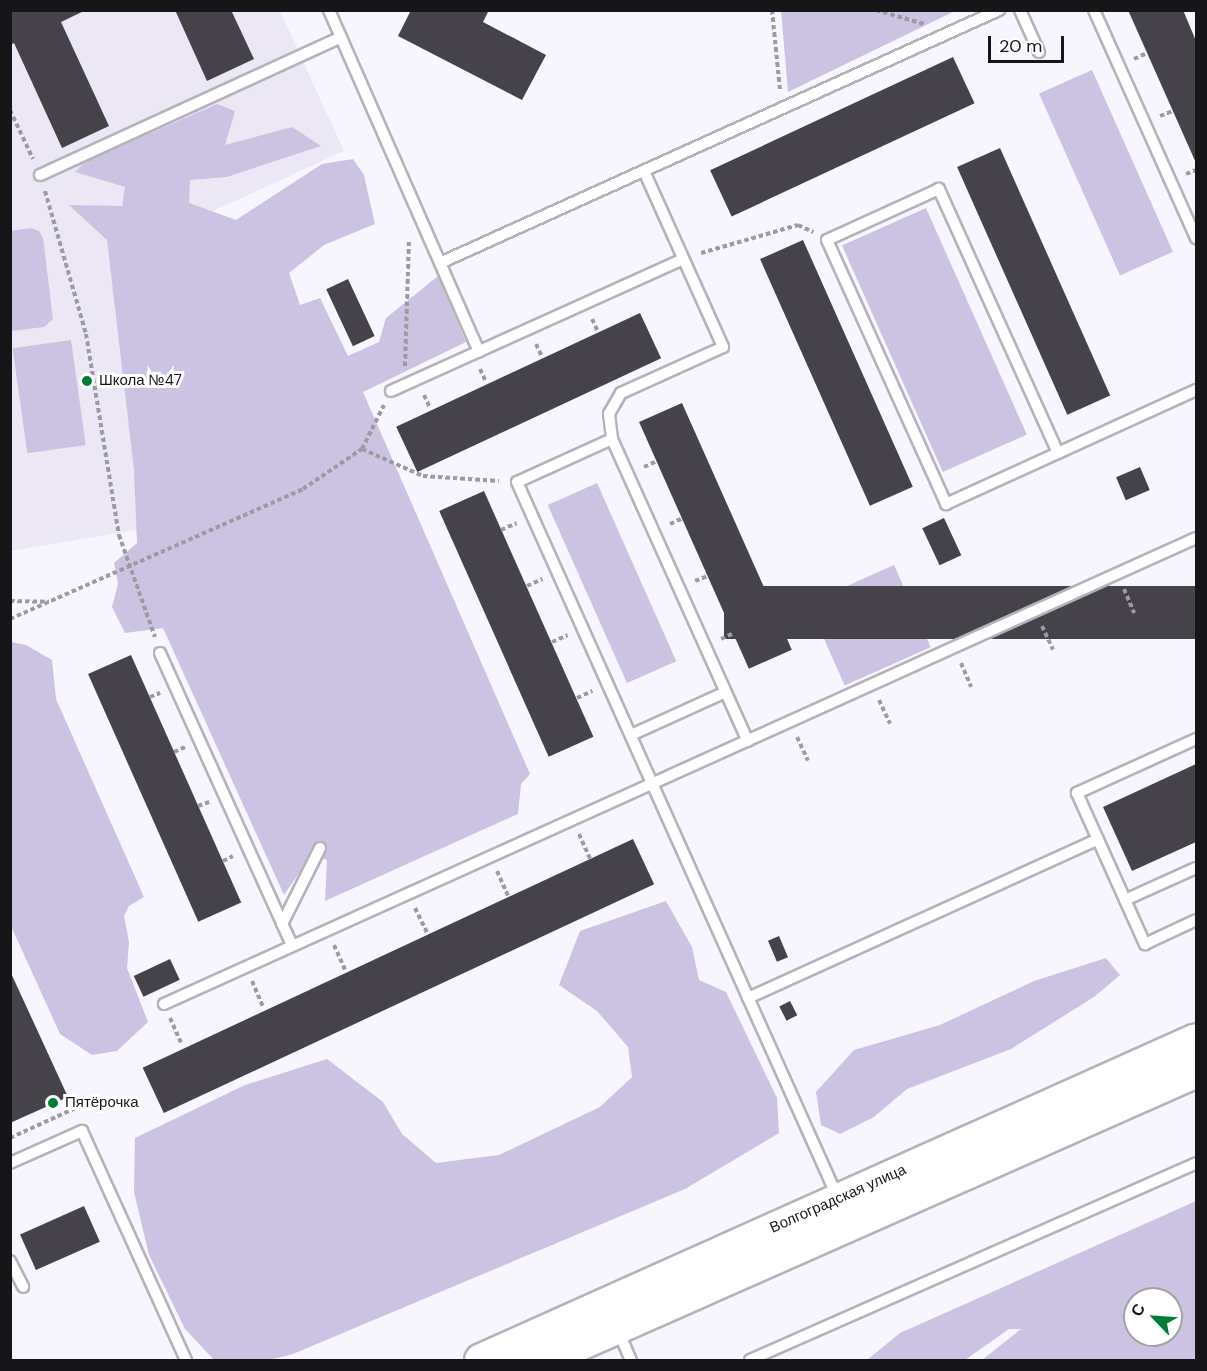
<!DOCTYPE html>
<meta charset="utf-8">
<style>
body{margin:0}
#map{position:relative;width:1207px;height:1371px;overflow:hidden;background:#f7f5fd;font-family:"DM Sans",sans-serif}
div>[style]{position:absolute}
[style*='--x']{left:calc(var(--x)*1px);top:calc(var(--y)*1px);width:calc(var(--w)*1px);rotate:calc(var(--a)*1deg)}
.built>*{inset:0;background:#ebe7f5}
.green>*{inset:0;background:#ccc3e2;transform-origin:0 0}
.building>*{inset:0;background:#454349;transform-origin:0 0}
.path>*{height:4px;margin-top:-2px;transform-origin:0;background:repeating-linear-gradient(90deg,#9d9ba1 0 4.5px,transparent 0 7.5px)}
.roads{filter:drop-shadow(2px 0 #b5b3ba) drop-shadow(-2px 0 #b5b3ba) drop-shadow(0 2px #b5b3ba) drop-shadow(0 -2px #b5b3ba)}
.lane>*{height:10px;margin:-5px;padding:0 5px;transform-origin:5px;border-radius:5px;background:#fff}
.primary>*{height:33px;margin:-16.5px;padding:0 16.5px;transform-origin:16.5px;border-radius:16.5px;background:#fff}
.dots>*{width:16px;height:16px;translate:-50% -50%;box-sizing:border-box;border:3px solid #fff;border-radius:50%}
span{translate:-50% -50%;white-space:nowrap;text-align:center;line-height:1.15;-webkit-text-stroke:6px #fff;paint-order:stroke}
.poi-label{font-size:15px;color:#161518}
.left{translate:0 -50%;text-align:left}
.street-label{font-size:15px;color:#161518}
.frame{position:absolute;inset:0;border:12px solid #161518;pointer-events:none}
.north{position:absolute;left:1123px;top:1287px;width:60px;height:60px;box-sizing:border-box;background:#fff;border:2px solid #a2a1a3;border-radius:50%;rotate:295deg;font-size:16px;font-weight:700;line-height:24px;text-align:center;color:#161518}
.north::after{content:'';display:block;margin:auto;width:21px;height:27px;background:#017e36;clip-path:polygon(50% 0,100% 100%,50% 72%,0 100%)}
.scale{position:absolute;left:988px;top:36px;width:76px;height:27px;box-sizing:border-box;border:3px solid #161518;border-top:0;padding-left:8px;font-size:18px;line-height:21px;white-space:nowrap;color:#161518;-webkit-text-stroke:4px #fff;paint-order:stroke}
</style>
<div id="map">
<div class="built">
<i style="clip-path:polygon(11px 11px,280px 11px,344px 151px,154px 238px,173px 524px,11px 551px)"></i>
</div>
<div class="green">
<i style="clip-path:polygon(781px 10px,955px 10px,955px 11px,788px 92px)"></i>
<i style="left:1092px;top:70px;width:199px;height:58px;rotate:66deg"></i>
<i style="clip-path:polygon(217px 104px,235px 111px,225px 145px,292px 127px,321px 146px,227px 177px,190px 180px,189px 203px,236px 220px,322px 164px,353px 159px,364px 175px,375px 224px,324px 245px,289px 273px,300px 305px,320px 298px,348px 356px,379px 342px,386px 318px,438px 276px,466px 342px,363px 392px,530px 774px,521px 784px,518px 814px,325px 901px,327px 860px,312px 854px,284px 895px,163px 628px,125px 633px,112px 607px,118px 584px,114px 563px,137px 543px,134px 470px,107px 240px,69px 205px,122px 206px,125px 187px,75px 172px,85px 162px)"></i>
<i style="left:926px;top:208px;width:248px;height:92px;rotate:66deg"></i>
<i style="clip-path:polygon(31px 228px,39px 231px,43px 238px,53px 319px,44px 327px,11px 331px,11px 231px)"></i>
<i style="left:71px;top:340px;width:106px;height:59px;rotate:82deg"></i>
<i style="left:597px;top:483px;width:195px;height:54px;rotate:66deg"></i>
<i style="left:894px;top:565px;width:90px;height:94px;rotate:66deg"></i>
<i style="clip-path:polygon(11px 642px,26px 645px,52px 660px,56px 699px,144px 897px,129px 906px,124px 916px,129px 942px,127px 968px,148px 1022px,117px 1051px,92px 1055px,60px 1034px,11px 926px)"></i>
<i style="clip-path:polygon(666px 901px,692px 947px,699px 980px,726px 992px,777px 1098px,779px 1133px,685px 1189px,293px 1354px,269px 1360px,214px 1360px,185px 1329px,149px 1255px,134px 1192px,135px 1138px,245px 1085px,327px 1059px,383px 1102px,402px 1134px,436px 1163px,499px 1155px,600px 1107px,632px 1077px,628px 1047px,597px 1011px,559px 985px,580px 931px)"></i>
<i style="clip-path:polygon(1106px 958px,1120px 975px,1094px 997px,1011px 1049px,907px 1089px,874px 1117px,840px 1134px,821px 1125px,816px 1092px,854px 1050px,940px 1025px,1034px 981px)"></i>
<i style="clip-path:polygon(evenodd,1196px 1201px,1196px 1360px,982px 1360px,1021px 1329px,1009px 1329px,965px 1360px,867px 1360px,900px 1333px,1196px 1201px,1135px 1299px,1171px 1299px,1171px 1335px,1135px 1335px,1135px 1299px)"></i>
</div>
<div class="building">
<i style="clip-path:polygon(10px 10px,86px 10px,61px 22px,109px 126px,62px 148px,14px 43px,10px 45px)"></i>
<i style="clip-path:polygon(175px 10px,231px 10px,254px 59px,207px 81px)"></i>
<i style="clip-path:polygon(411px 10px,489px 10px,483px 22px,546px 55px,522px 100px,398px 36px)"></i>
<i style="clip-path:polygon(1128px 10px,1183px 10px,1196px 41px,1196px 163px)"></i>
<i style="left:953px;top:57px;width:51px;height:268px;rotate:65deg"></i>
<i style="left:1000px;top:148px;width:271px;height:47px;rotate:66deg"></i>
<i style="left:803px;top:240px;width:270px;height:47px;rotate:66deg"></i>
<i style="left:348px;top:279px;width:63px;height:24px;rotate:65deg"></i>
<i style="left:640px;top:313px;width:50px;height:269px;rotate:65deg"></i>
<i style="left:682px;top:403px;width:270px;height:47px;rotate:66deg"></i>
<i style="left:1140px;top:467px;width:25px;height:26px;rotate:67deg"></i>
<i style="left:484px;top:491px;width:269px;height:49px;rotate:66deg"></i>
<i style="left:944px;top:518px;width:41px;height:24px;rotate:65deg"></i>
<i style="left:1196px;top:586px;width:53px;height:472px;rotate:90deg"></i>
<i style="left:131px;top:655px;width:271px;height:47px;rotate:66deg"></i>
<i style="clip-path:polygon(1196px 764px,1196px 842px,1132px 871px,1103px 807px)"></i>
<i style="left:633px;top:839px;width:50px;height:541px;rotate:65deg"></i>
<i style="left:779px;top:936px;width:23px;height:12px;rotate:67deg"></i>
<i style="left:170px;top:959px;width:23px;height:40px;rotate:65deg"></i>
<i style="clip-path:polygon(10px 971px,68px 1097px,10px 1123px)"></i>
<i style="left:790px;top:1001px;width:16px;height:12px;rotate:63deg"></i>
<i style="left:84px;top:1206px;width:39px;height:70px;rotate:66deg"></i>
</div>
<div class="path">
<i style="--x:772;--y:10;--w:80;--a:84.3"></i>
<i style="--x:876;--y:10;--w:50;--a:16.3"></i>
<i style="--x:1134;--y:59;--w:14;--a:-25"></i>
<i style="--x:10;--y:110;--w:54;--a:64.9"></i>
<i style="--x:1160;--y:116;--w:14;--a:-21"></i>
<i style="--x:1186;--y:174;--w:11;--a:-22"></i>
<i style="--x:45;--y:191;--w:149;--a:74"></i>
<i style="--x:86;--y:334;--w:204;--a:80.7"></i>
<i style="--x:119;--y:535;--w:108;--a:70.6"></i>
<i style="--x:701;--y:253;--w:101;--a:-16.1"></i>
<i style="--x:798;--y:225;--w:17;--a:25"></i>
<i style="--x:592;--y:319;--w:14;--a:65"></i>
<i style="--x:536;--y:344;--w:14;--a:65"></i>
<i style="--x:405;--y:366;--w:127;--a:-88.2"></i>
<i style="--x:480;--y:369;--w:14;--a:65"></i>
<i style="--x:424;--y:395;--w:14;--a:65"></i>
<i style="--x:362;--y:449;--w:67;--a:23.9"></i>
<i style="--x:423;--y:476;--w:76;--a:3.8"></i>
<i style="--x:644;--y:467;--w:14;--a:-25"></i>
<i style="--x:670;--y:524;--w:14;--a:-25"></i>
<i style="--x:501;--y:530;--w:17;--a:-24"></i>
<i style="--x:695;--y:581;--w:14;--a:-21"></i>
<i style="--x:527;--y:586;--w:17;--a:-25"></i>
<i style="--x:1124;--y:589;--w:26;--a:67"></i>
<i style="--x:10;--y:601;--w:39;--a:1"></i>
<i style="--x:10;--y:619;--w:321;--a:-23.9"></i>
<i style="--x:303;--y:489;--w:71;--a:-34.1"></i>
<i style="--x:362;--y:449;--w:49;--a:-63.4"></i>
<i style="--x:1042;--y:626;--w:26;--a:65"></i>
<i style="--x:721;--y:639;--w:14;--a:-25"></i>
<i style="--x:552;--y:642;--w:17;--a:-24"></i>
<i style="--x:961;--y:663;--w:26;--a:67"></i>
<i style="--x:150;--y:697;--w:11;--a:-22"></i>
<i style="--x:577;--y:698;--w:17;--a:-25"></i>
<i style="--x:879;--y:700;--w:26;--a:65"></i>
<i style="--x:797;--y:737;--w:26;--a:65"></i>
<i style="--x:174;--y:752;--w:12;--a:-24"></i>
<i style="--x:198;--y:806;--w:12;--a:-20"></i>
<i style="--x:579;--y:834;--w:27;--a:66"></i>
<i style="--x:223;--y:861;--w:11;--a:-27"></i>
<i style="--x:497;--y:871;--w:27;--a:66"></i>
<i style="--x:415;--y:908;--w:28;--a:64"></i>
<i style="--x:334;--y:945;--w:27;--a:66"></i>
<i style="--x:252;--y:981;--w:28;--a:67"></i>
<i style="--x:170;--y:1018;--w:27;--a:66"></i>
<i style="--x:10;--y:1138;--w:79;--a:-24.6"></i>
</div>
<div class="roads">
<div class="lane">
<i style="--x:329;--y:10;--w:373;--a:66.3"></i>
<i style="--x:1020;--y:10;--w:46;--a:65.7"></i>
<i style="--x:1094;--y:10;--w:250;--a:65.9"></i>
<i style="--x:644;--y:171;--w:193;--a:65.8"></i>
<i style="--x:723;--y:347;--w:112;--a:155.7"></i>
<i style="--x:621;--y:393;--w:24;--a:120"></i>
<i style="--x:609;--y:414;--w:25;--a:83"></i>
<i style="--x:612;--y:439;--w:331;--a:65.8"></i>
<i style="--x:40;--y:175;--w:331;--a:-24.6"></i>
<i style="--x:440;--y:263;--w:614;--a:-24.35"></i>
<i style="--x:391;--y:391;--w:320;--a:-24.3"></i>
<i style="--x:612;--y:439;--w:104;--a:155.6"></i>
<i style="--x:517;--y:482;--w:782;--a:65.86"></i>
<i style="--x:1058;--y:453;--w:290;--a:-114.3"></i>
<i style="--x:939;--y:189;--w:123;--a:155.5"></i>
<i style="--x:827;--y:240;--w:290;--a:65.7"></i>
<i style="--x:946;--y:504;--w:275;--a:-24.5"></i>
<i style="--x:160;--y:653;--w:321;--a:65.7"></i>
<i style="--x:631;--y:735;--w:104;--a:-24.4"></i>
<i style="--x:1196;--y:739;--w:131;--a:155.6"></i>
<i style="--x:1077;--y:793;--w:166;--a:65.8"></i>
<i style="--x:1145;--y:944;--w:56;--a:-25.2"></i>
<i style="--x:1125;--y:900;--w:78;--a:-24.3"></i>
<i style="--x:282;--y:924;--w:85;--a:-63.4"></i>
<i style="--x:748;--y:998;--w:384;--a:-24.4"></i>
<i style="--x:164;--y:1004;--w:1132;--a:-24.3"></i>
<i style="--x:10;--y:1163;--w:79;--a:-24"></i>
<i style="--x:82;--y:1131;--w:252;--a:65.6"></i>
<i style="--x:10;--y:1261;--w:29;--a:63"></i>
<i style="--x:618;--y:1330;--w:33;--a:67"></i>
<i style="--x:750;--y:1360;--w:488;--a:-23.8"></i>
</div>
<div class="primary">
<i style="--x:481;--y:1360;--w:783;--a:-24.11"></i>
<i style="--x:541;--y:1360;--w:716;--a:-23.88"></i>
</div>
</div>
<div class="dots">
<i style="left:87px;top:381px;background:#017e36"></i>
<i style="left:53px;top:1103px;background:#017e36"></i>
</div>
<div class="poi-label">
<span class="left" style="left:99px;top:381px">Школа №47</span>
<span class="left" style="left:65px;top:1103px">Пятёрочка</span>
</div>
<div class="street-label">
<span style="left:838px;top:1199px;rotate:-24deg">Волгоградская улица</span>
</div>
<div class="frame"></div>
<div class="north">С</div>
<div class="scale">20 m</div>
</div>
